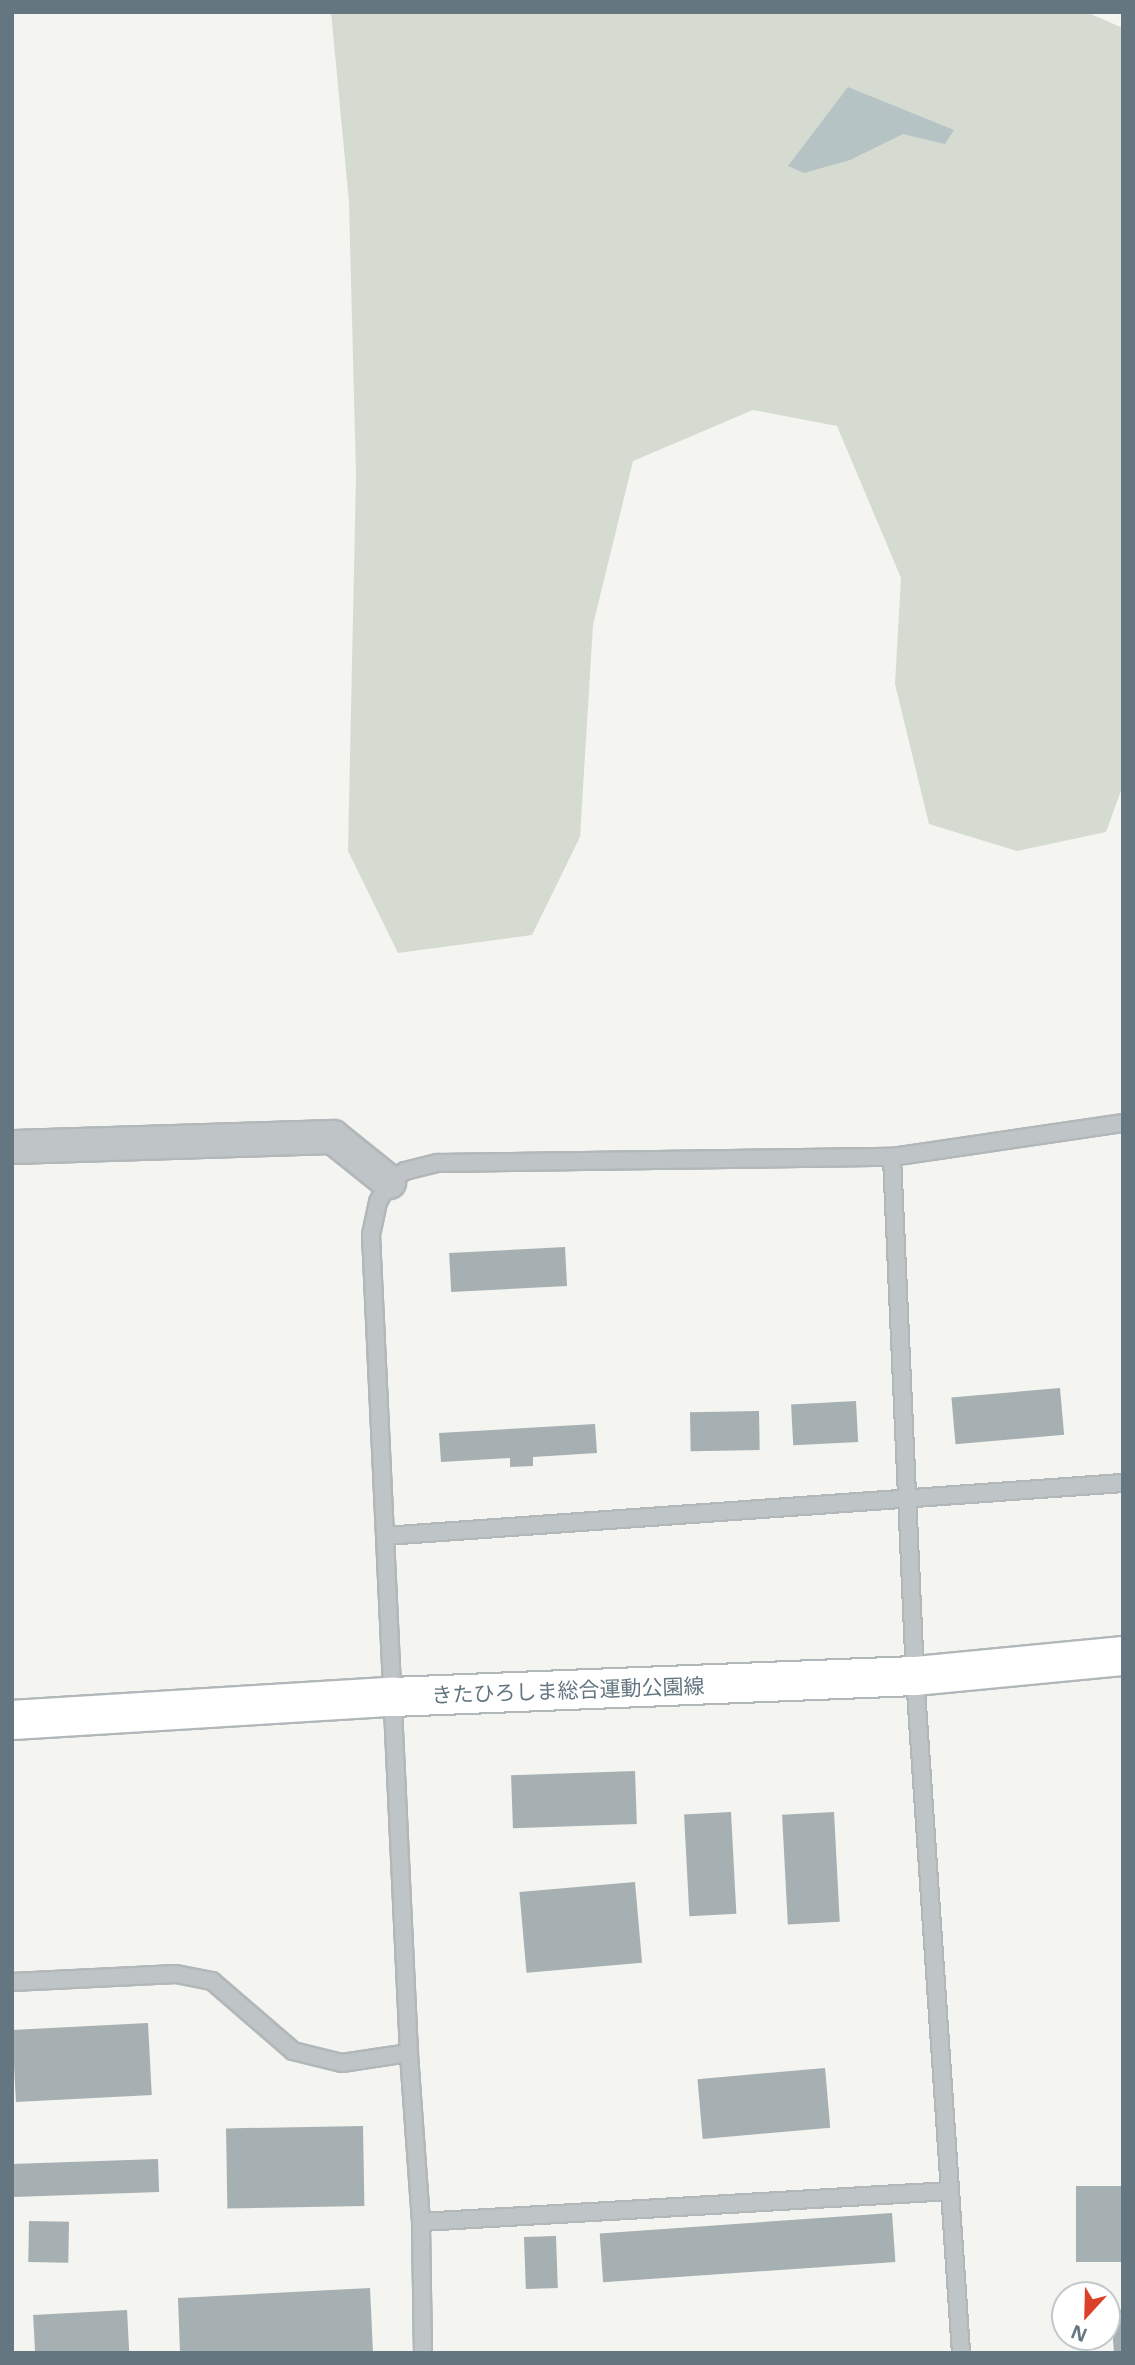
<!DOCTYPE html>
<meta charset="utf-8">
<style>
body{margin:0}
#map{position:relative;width:1135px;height:2365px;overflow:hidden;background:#f4f4f0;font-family:"Noto Sans","Noto Sans JP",sans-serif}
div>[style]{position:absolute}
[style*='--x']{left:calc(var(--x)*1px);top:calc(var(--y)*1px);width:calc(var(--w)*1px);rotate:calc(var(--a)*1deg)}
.green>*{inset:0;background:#d6dbd1}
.water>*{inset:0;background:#b5c3c5}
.building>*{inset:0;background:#a6afb2;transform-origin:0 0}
.roads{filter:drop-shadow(2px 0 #b2b7ba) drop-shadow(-2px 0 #b2b7ba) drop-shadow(0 2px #b2b7ba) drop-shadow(0 -2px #b2b7ba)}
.lane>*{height:16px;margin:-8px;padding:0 8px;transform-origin:8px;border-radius:8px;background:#bfc4c6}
.street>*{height:32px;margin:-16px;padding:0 16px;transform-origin:16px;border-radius:16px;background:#bfc4c6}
.secondary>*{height:38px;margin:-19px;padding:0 19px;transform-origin:19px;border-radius:19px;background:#fff}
span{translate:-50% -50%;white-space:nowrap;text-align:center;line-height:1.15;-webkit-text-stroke:7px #fff;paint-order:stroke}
.street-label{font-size:21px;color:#647680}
.frame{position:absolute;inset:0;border:14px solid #647680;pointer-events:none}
.north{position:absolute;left:1051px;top:2281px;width:70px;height:70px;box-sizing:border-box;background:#fff;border:2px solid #c1c8cc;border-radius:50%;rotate:202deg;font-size:19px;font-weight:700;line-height:28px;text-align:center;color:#647680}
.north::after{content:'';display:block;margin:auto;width:24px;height:32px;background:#db4129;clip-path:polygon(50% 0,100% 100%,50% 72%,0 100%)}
</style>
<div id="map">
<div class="green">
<i style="clip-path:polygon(331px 12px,1086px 12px,1123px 28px,1123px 785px,1106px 832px,1017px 851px,929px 824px,895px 684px,901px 578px,837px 426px,753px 410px,633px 461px,593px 625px,580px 837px,532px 935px,398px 953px,348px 851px,356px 475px,349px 202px)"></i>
</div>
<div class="water">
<i style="clip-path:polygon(848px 87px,954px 130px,945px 144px,903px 134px,850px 160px,804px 173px,788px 166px)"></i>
</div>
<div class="building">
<i style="left:565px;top:1247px;width:39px;height:116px;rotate:87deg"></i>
<i style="left:1060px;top:1388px;width:47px;height:109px;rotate:85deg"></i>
<i style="left:856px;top:1401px;width:41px;height:65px;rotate:87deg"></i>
<i style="left:759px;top:1411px;width:39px;height:69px;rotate:89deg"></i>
<i style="clip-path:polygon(595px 1424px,597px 1453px,533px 1457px,533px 1466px,510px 1467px,510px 1458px,441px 1462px,439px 1433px)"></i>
<i style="left:635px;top:1771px;width:53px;height:124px;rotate:88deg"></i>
<i style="left:731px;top:1812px;width:102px;height:47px;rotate:87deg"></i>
<i style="left:834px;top:1812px;width:110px;height:52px;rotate:87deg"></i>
<i style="left:635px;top:1882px;width:81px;height:116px;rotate:85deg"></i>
<i style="left:148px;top:2023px;width:72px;height:136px;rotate:87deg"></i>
<i style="left:825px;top:2068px;width:60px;height:128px;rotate:85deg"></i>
<i style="left:363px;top:2126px;width:80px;height:137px;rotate:89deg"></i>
<i style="left:158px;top:2159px;width:33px;height:146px;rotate:88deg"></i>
<i style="left:1123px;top:2186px;width:76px;height:47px;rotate:90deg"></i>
<i style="left:892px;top:2213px;width:49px;height:293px;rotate:86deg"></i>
<i style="left:29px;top:2221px;width:40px;height:41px;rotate:1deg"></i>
<i style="left:556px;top:2236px;width:52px;height:32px;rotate:88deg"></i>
<i style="clip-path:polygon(370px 2288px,373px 2353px,180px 2353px,178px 2298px)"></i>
<i style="left:127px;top:2310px;width:43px;height:94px;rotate:87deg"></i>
<i style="clip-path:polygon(1111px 2310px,1123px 2310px,1123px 2353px,1114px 2353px)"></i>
</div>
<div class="roads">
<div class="lane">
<i style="--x:892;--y:1157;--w:520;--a:87.46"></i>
<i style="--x:915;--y:1676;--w:679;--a:86.11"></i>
<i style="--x:385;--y:1536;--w:740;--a:-4.11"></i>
<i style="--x:12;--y:1982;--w:164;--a:-2.8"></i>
<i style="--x:176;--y:1974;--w:37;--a:11"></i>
<i style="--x:212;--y:1981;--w:107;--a:40.8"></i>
<i style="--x:293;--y:2051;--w:50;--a:13.8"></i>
<i style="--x:342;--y:2063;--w:68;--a:-8.5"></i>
<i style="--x:421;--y:2222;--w:530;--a:-3.35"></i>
<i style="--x:423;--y:2353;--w:131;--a:-90.9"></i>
<i style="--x:421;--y:2222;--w:169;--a:-94.1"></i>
<i style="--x:409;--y:2053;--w:819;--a:-92.66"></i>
<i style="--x:371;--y:1235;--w:34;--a:-78"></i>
<i style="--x:378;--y:1202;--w:23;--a:-61"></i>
<i style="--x:389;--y:1182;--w:19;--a:-35"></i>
<i style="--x:405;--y:1171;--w:34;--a:-14"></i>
<i style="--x:438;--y:1163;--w:454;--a:-0.8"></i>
<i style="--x:892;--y:1157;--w:233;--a:-8.4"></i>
</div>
<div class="street">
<i style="--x:12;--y:1147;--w:321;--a:-1.8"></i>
<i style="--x:333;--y:1137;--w:72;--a:38.8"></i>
</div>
<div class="secondary">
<i style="--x:12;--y:1720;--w:381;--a:-3.5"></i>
<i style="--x:392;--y:1697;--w:523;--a:-2.3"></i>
<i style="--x:915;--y:1676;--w:209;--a:-5.5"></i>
</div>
</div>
<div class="street-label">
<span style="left:568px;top:1690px;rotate:-2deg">きたひろしま総合運動公園線</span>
</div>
<div class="frame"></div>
<div class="north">N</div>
</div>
